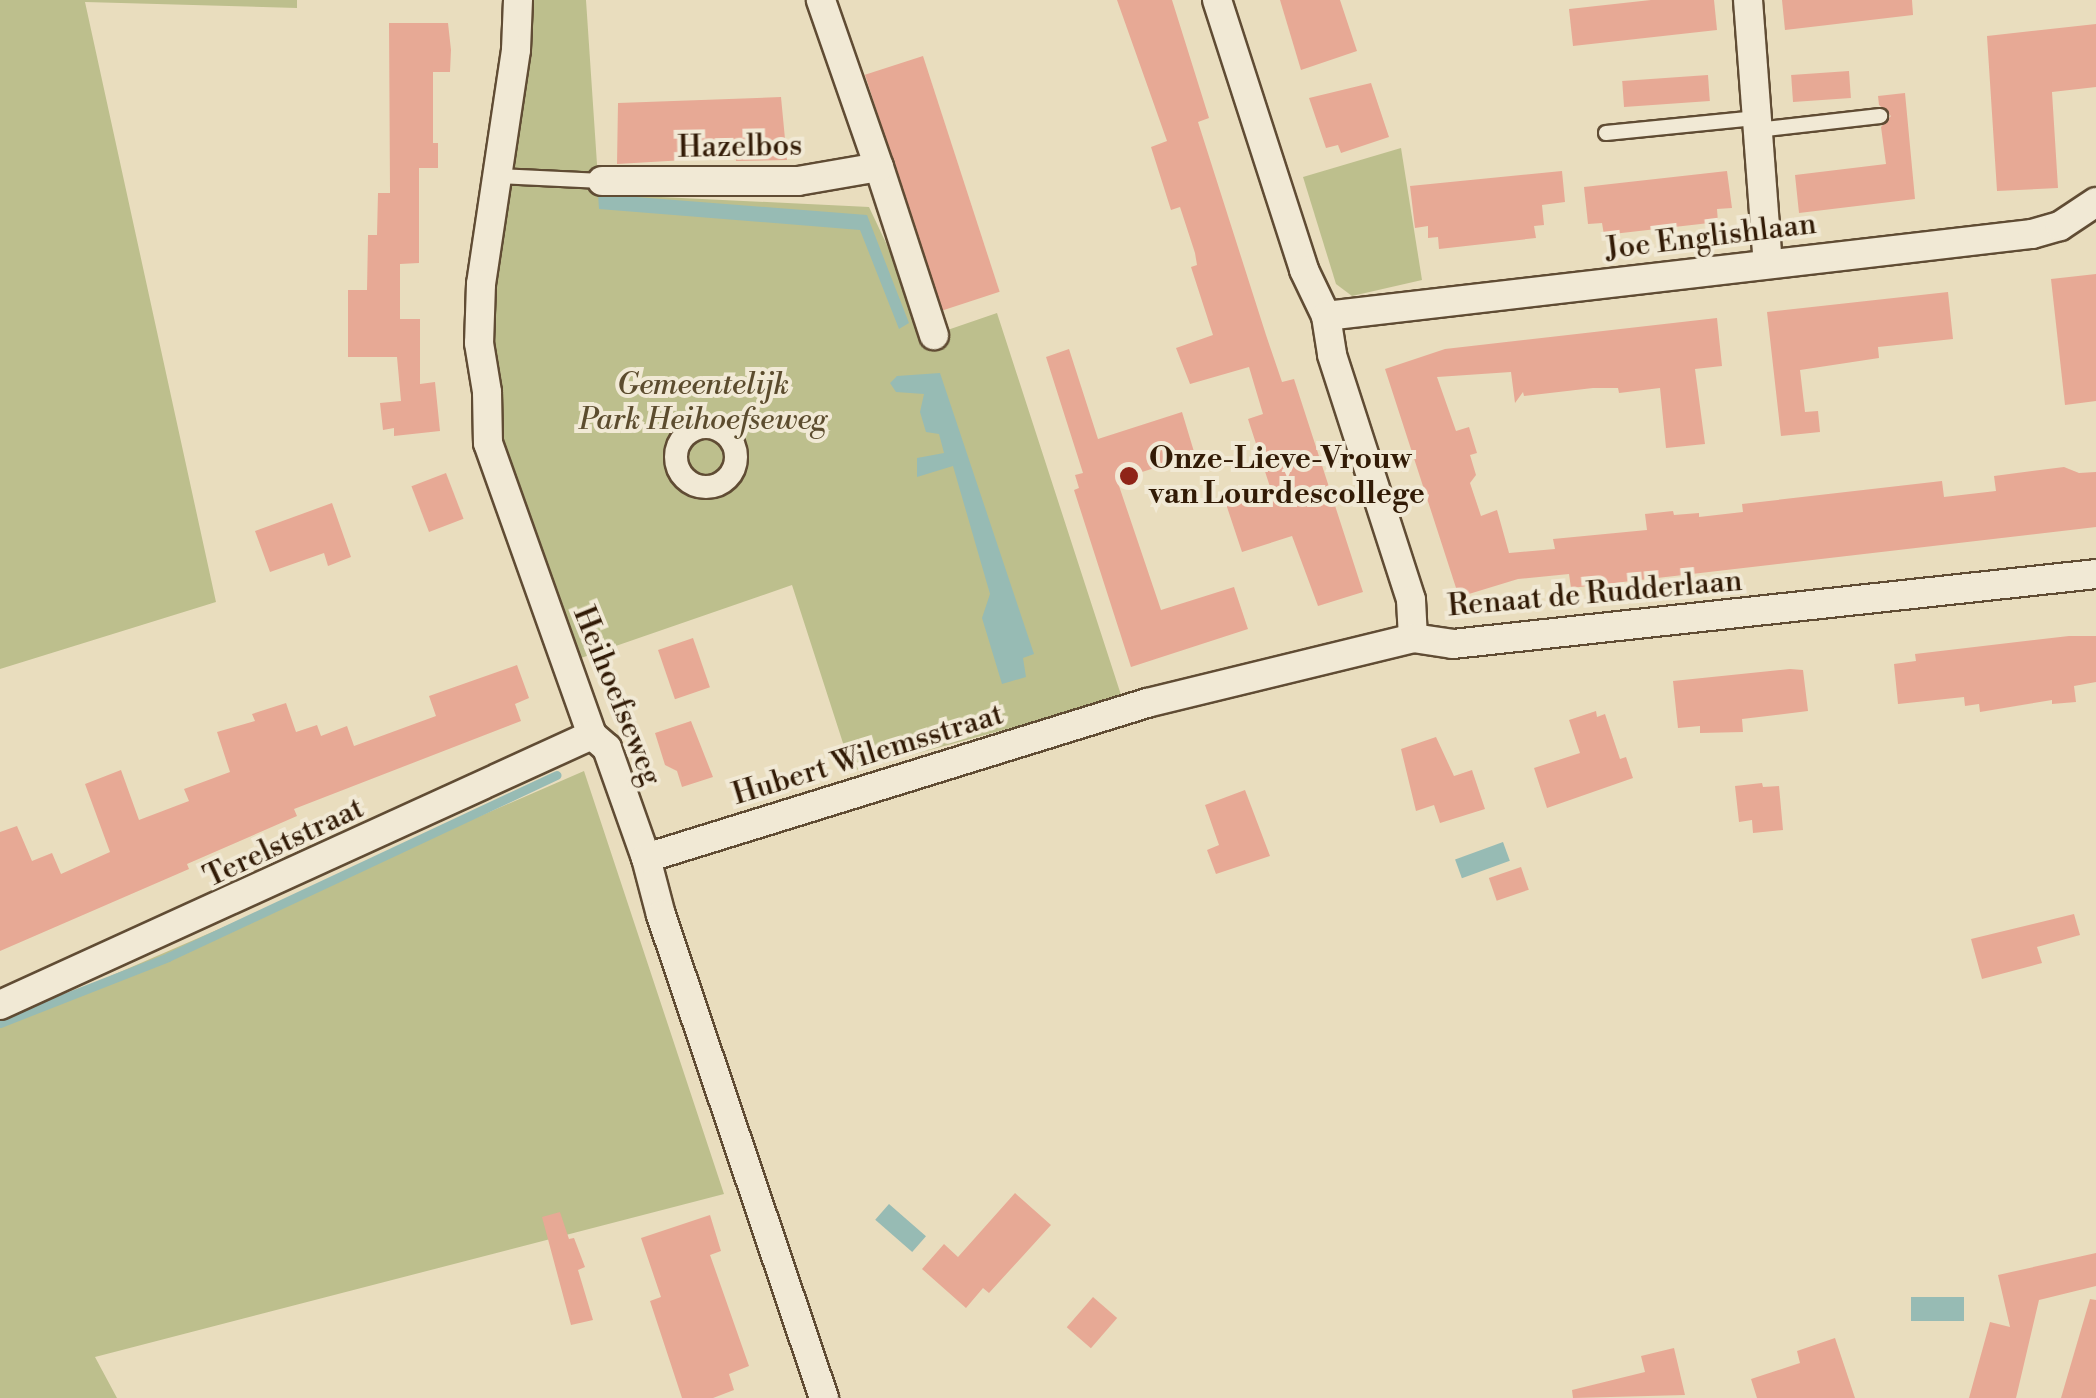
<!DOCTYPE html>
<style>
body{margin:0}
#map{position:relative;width:2096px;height:1398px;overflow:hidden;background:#e9ddbe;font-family:"Libre Bodoni",serif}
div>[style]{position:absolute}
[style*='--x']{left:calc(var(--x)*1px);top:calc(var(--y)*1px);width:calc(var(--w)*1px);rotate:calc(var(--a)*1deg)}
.green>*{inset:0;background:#bdbf8d}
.water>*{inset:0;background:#97bbb4;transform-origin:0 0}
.stream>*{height:9px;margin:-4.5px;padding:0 4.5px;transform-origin:4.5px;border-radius:4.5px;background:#97bbb4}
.building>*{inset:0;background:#e7a995;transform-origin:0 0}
.roads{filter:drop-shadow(2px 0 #604c34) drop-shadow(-2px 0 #604c34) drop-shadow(0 2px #604c34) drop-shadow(0 -2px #604c34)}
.service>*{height:14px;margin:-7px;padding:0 7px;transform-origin:7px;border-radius:7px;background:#f1e9d5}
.pedestrian>*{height:22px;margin:-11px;padding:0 11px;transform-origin:11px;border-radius:11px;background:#f1e9d5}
.pedestrian>.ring{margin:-11px;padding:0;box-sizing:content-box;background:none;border:22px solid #f1e9d5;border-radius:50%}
.minor>*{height:28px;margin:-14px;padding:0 14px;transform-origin:14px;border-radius:14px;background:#f1e9d5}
.dots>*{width:28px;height:28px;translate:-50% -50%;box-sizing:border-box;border:5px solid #f1e9d5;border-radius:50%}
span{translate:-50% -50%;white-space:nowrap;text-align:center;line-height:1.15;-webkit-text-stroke:8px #f1e9d5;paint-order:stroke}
.street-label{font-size:30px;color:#321b06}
.park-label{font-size:30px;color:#5c4c2e;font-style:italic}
.poi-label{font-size:30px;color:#321b06;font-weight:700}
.left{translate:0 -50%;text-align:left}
</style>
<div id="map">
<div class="green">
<i style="clip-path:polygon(0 0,297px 0,297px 8px,85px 2px,216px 602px,0 669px)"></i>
<i style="clip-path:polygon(527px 0,586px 0,599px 194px,869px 207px,930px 336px,997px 313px,1122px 698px,852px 771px,792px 585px,581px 658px,497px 440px,485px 348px)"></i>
<i style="clip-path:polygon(1401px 148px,1422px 280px,1352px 296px,1336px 284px,1303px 177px)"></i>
<i style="clip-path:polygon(584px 771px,724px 1194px,95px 1357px,117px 1398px,0 1398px,0 1024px)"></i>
</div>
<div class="water">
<i style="clip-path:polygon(598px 194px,867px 215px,909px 323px,899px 329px,860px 230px,599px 209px)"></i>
<i style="clip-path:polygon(940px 373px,1034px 654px,1023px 658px,1026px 677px,1002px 684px,982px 618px,990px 594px,953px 466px,917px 477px,917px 458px,944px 453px,939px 434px,926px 432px,920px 412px,924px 394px,896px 392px,890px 383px,897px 376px)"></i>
<i style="left:1503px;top:842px;width:20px;height:51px;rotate:70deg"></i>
<i style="left:889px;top:1204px;width:49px;height:21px;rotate:41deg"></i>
<i style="left:1911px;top:1297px;width:53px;height:24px"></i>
</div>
<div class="stream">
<i style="--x:0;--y:1023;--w:180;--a:-21.4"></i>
<i style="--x:168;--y:957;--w:429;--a:-25.1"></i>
</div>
<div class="building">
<i style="clip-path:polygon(1117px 0,1172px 0,1209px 118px,1198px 122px,1266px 335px,1282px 382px,1294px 379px,1363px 592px,1318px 606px,1292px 536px,1242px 552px,1226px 504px,1271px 490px,1248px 419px,1263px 414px,1249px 367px,1190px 384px,1176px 348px,1213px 335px,1191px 267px,1197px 265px,1195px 253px,1180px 207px,1171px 210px,1151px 147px,1167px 141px)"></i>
<i style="clip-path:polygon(1280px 0,1340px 0,1357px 51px,1301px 70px)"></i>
<i style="clip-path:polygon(1651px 0,1714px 0,1717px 30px,1573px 46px,1569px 9px)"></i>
<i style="clip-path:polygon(1782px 0,1912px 0,1913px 15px,1785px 30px)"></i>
<i style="clip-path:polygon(389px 23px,448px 23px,451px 50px,450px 72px,433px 72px,433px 143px,438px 143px,438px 168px,419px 168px,419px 263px,400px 264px,400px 319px,420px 319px,420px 384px,435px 382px,440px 431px,394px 436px,394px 428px,383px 430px,380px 403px,401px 401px,397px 357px,348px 357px,348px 290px,367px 290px,368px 235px,377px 235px,378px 193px,390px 193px)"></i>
<i style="clip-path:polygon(2096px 24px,2096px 87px,2052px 92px,2058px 188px,1997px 191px,1987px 36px)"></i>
<i style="left:923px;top:56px;width:248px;height:61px;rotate:72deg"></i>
<i style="left:1849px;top:71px;width:27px;height:58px;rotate:86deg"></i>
<i style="left:1708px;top:75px;width:26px;height:86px;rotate:86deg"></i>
<i style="clip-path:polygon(1371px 83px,1389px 137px,1341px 153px,1338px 145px,1326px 148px,1309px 98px)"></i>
<i style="clip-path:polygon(1905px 93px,1915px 199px,1799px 213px,1795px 175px,1886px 164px,1881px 127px,1891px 116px,1879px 105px,1878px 96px)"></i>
<i style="clip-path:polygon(781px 97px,787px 160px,736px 161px,736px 157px,617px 164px,618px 103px)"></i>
<i style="clip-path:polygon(1562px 171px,1565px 202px,1542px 205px,1544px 225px,1534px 226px,1536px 238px,1439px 249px,1438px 237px,1428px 238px,1428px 226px,1415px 228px,1410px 186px)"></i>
<i style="clip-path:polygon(1727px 171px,1732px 208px,1717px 209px,1718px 222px,1604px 235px,1602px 223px,1588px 224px,1584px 187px)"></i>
<i style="clip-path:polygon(2096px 274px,2096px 401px,2065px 405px,2051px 279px)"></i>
<i style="clip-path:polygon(1948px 292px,1953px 339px,1878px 347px,1879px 358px,1800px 370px,1805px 412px,1818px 411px,1820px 432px,1781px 436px,1767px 312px)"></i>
<i style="clip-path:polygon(1717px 318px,1722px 366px,1695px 369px,1705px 444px,1666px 448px,1660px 388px,1619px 393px,1618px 388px,1593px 388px,1524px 396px,1523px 392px,1515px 403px,1511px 372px,1437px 377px,1456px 431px,1469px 427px,1477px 453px,1470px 455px,1476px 475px,1470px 483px,1481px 516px,1497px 510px,1509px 553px,1555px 549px,1553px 539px,1647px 530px,1645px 514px,1673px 511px,1674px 515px,1699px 513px,1699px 517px,1743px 512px,1742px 504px,1942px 481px,1944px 497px,1996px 491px,1994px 476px,2064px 467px,2079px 473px,2096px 472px,2096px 527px,1571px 588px,1569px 574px,1518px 579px,1459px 597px,1385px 369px,1445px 349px)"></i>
<i style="clip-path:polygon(1069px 349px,1098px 439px,1182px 412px,1195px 455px,1117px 480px,1161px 610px,1234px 587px,1248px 629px,1131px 667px,1074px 490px,1079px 488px,1075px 475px,1083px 473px,1046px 357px)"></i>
<i style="left:446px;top:473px;width:49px;height:37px;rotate:69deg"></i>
<i style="clip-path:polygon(332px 503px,351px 557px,328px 566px,324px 553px,270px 572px,255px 531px)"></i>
<i style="clip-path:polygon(2069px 636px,2096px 636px,2096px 682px,2074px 686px,2076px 702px,2052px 704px,2052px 700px,1980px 712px,1979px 704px,1965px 706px,1964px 697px,1898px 704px,1894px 664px,1916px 661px,1915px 654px)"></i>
<i style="left:693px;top:638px;width:52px;height:37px;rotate:71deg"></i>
<i style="clip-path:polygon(517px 665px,529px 698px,515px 704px,521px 721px,294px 809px,297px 816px,187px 864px,189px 869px,0 951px,0 832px,17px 826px,32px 861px,52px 853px,61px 874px,110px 852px,85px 784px,121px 770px,139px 820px,189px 801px,184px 789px,230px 772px,217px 732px,255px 721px,252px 714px,286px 703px,296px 732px,317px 725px,321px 736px,347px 726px,354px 746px,436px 716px,429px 696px)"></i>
<i style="clip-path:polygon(1790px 669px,1803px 670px,1808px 711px,1742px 719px,1743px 732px,1700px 733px,1700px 726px,1678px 728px,1673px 681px)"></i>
<i style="clip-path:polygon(1596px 711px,1597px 717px,1605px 714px,1620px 759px,1626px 757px,1633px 778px,1547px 808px,1534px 768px,1580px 753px,1569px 720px)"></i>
<i style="clip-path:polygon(691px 721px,713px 777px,682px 787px,677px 771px,665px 765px,655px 733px)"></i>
<i style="clip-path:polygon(1436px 737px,1454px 776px,1472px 770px,1485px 809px,1440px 823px,1434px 805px,1416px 811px,1401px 749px)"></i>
<i style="clip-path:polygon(1762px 783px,1763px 787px,1779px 786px,1783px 830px,1753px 833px,1752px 820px,1739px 822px,1735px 786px)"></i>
<i style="clip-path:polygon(1245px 790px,1270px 856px,1216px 874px,1207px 850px,1219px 845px,1205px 805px)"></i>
<i style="left:1521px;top:867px;width:24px;height:34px;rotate:71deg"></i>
<i style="clip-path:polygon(2074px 914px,2080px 935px,2037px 947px,2042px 963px,1982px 979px,1971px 939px)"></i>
<i style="clip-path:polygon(1015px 1193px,1051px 1225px,989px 1293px,983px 1288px,966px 1308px,922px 1269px,944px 1244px,958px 1257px)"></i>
<i style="clip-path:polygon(560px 1212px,569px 1239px,574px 1238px,585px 1267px,578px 1270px,593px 1320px,571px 1325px,542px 1217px)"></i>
<i style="clip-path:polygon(710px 1215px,721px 1251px,710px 1255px,749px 1366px,729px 1374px,734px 1390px,713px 1398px,682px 1398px,650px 1301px,661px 1297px,641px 1238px)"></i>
<i style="clip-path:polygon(2096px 1253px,2096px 1286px,2039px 1300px,2016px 1398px,1969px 1398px,1990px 1322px,2010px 1327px,1998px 1275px)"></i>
<i style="left:1093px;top:1297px;width:32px;height:40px;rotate:41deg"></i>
<i style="clip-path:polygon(2090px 1299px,2096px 1300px,2096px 1398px,2061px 1398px)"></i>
<i style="clip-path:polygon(1835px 1338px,1855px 1398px,1757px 1398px,1751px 1379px,1800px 1363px,1797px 1351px)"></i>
<i style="clip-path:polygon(1674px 1348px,1685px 1395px,1573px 1398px,1572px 1390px,1645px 1372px,1641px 1356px)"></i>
</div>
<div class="roads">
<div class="service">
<i style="--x:1757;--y:130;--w:124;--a:-6.5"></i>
<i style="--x:1606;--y:133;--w:152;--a:-5.7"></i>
<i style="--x:498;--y:176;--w:104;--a:2.8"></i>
</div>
<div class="pedestrian">
<i class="ring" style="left:676px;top:427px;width:38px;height:38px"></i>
</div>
<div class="minor">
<i style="--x:518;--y:0;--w:50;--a:92.3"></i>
<i style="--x:516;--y:50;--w:237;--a:98.5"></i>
<i style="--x:481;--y:284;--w:59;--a:91.9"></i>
<i style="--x:479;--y:343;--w:50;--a:80.7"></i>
<i style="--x:487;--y:392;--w:51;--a:88.9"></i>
<i style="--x:488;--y:443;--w:310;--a:70.4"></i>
<i style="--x:592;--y:735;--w:20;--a:41"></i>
<i style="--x:607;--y:748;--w:117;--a:70.5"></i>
<i style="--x:646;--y:858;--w:59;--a:75.3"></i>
<i style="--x:661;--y:915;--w:510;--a:71.35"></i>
<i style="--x:1217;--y:0;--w:284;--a:72.1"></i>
<i style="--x:1304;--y:270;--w:51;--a:64.4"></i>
<i style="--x:1326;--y:316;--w:39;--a:81"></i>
<i style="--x:1332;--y:355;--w:257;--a:72.1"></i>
<i style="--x:1411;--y:600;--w:38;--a:87"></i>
<i style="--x:1748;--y:0;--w:264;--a:85.7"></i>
<i style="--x:879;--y:167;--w:177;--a:71.9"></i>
<i style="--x:602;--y:181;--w:196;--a:0"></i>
<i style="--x:798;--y:181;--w:82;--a:-9.8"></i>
<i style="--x:879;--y:167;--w:177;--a:-109.2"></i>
<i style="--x:1326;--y:316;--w:711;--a:-6.63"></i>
<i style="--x:2032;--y:234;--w:29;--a:-16"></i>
<i style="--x:2060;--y:226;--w:43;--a:-33.7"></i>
<i style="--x:646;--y:858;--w:524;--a:-17.19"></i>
<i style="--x:1147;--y:703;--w:274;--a:-13.7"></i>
<i style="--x:1413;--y:638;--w:40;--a:8.5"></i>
<i style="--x:1453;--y:644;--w:647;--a:-6.21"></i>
<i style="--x:0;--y:1005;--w:651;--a:-24.52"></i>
</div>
</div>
<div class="dots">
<i style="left:1129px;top:476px;background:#8f2418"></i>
</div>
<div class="street-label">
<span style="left:740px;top:147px;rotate:-1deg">Hazelbos</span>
<span style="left:1711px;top:237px;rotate:-7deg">Joe Englishlaan</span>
<span style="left:1595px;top:594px;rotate:-5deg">Renaat de Rudderlaan</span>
<span style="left:617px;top:696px;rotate:68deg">Heihoefseweg</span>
<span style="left:868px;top:755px;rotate:-17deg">Hubert Wilemsstraat</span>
<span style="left:284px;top:843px;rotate:-25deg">Terelststraat</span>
</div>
<div class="park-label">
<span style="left:703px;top:402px">Gemeentelijk<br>Park Heihoefseweg</span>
</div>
<div class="poi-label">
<span class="left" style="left:1149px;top:476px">Onze-Lieve-Vrouw<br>van Lourdescollege</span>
</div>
</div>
